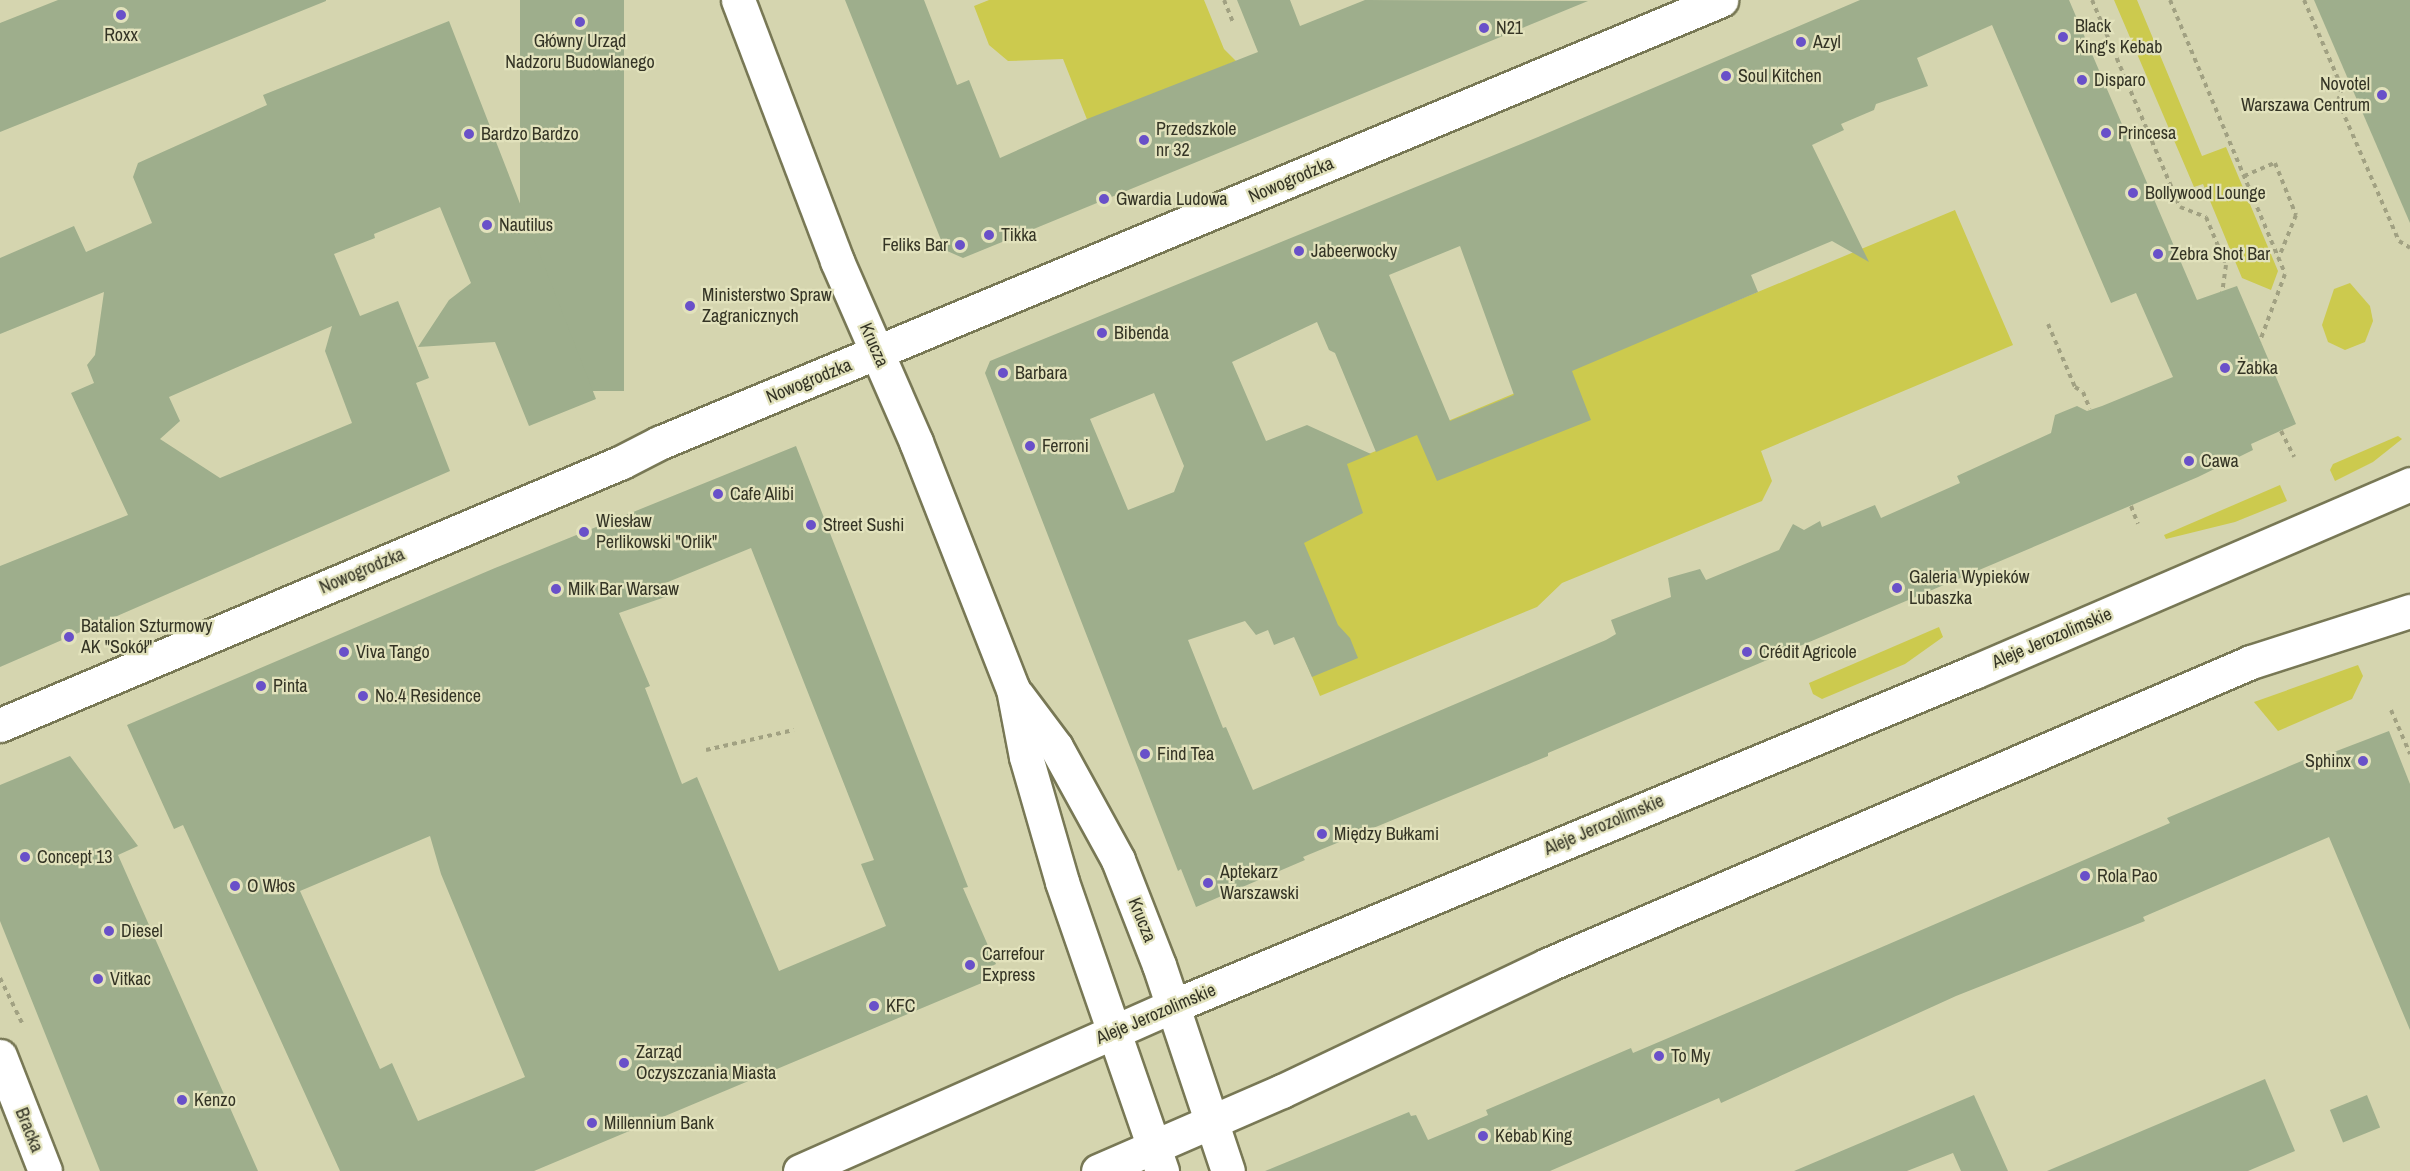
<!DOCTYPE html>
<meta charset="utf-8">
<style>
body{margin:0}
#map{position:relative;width:2410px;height:1171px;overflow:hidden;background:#d5d5af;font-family:"Archivo Narrow",sans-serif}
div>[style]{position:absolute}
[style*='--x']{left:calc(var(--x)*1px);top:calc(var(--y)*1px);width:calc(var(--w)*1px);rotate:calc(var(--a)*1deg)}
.green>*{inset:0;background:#ccca4e}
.building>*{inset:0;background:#9eae8c;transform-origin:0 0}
.path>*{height:4px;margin-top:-2px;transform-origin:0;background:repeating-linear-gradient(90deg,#a1a182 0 4.5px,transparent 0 9px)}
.roads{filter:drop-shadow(2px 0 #787855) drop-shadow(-2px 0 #787855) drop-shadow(0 2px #787855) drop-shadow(0 -2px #787855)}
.minor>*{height:33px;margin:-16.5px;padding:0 16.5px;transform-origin:16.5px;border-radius:16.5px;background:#fff}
.major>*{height:33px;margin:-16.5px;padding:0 16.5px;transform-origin:16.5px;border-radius:16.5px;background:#fff}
.dots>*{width:16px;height:16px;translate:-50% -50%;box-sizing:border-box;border:3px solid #e2e2bc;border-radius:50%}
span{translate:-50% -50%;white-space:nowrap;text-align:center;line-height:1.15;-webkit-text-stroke:4.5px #e2e2bc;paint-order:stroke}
.poi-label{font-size:18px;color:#343425}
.left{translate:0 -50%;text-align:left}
.right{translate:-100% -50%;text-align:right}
.street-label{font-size:18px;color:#343425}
</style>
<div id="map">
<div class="green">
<i style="clip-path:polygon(989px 0,1204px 0,1224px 49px,1236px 61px,1088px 122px,1063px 59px,1008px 61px,989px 45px,974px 6px)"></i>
<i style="clip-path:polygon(2114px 0,2137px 0,2202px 156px,2226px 147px,2278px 271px,2271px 290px,2242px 278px,2203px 184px,2194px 187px)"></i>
<i style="clip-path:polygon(1955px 210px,2013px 345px,1761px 451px,1772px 481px,1762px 501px,1562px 583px,1537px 607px,1320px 696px,1241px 507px)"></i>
<i style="clip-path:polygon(2350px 283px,2370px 306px,2373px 321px,2365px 342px,2345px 350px,2328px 342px,2322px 325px,2334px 289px)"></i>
<i style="clip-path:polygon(2398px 436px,2402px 439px,2373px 462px,2335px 481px,2330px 470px,2333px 464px)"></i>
<i style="clip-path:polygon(2280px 485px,2287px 501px,2235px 522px,2166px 539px,2164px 535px)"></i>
<i style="clip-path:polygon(1939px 627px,1943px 637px,1905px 664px,1822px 699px,1813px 694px,1809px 683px)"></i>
<i style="clip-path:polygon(2358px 665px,2363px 676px,2352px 699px,2278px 731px,2254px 702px)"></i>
</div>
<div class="building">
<i style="clip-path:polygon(58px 0,326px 0,326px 1px,0 132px,0 23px)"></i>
<i style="left:520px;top:0;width:104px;height:391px"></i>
<i style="clip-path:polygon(845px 0,924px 0,957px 85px,969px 80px,1000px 158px,1087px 119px,1258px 52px,1237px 0,1290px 0,1300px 26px,1365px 0,1588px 1px,963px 258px,945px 250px)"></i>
<i style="clip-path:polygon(evenodd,1860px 0,2069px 0,2197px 300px,2237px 286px,2296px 424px,2251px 444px,2253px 450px,2198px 477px,1548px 753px,1548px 756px,1303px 857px,1305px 860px,1196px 907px,1181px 869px,1178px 871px,985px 373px,990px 361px,1538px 137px,1860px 0,1992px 25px,2111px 303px,2136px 293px,2173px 377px,2102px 406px,2087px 411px,2077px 406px,2055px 415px,2051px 433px,1957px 476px,1960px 483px,1881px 518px,1875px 505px,1822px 527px,1820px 521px,1804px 530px,1793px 524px,1779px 550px,1706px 580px,1700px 569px,1668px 578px,1671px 597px,1611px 620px,1616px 634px,1606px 640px,1253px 790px,1226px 727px,1223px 728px,1188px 640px,1245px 621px,1256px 635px,1268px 630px,1274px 645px,1294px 637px,1312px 677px,1358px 658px,1350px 638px,1338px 625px,1304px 543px,1363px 513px,1347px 464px,1371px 454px,1307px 425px,1266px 441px,1232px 362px,1317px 322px,1329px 350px,1335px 353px,1376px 452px,1417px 435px,1437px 481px,1591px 420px,1572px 371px,1758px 292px,1751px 275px,1832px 241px,1869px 262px,1812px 145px,1844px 130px,1841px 124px,1874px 110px,1876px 104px,1928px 86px,1917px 58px,1992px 25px,1860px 0,1460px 246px,1514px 395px,1450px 421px,1389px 275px,1460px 246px,1860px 0,1154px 393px,1184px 466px,1174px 492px,1128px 510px,1090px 419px,1154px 393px)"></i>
<i style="clip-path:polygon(2314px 0,2410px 0,2410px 223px)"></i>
<i style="clip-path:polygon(evenodd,449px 21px,596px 399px,529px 426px,495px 342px,418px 347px,449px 300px,471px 283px,440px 207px,374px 234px,375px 238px,334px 254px,360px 316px,398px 301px,429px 378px,416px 383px,450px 471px,0 667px,0 566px,128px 515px,71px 393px,94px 383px,87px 365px,95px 355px,104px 292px,0 334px,0 258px,74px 226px,86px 252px,152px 223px,133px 177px,138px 163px,267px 105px,263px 95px,449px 21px,332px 326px,325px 351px,352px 423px,220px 478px,160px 439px,180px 421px,169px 397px,332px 326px)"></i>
<i style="clip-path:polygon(evenodd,796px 446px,968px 887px,963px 888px,996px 964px,992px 966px,996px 977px,534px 1171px,340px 1171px,183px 825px,174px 829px,127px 725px,495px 568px,796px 446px,751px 548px,874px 860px,861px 864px,886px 926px,779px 971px,697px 777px,682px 784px,645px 688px,650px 686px,619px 613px,668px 596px,663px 584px,751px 548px,796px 446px,430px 836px,441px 874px,525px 1077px,418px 1121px,392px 1063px,380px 1069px,300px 891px,430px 836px)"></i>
<i style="clip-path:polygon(2389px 731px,2410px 784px,2410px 1030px,2329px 837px,2143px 917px,2145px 921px,1956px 996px,1721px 1103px,1719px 1098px,1550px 1171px,1265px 1171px,1409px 1112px,1411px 1116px,1416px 1115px,1428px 1140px,1488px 1115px,1486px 1110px,1631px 1048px,1633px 1053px,1875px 950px,2170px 823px,2167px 818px,2311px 757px,2313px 760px)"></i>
<i style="clip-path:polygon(70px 756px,138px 846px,118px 855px,258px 1171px,100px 1171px,0 921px,0 785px)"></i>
<i style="clip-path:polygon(2265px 1079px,2295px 1151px,2248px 1171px,2047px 1171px)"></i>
<i style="clip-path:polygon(1974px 1095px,2008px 1171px,1961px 1171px,1953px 1153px,1907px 1171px,1794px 1171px)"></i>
<i style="left:2367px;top:1095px;width:35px;height:40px;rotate:68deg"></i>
</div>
<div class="path">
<i style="--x:1224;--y:0;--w:24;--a:68"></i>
<i style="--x:2092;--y:0;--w:225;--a:67"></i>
<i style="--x:2180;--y:207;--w:28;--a:21"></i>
<i style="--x:2206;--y:217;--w:52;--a:67.4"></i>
<i style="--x:2226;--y:265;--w:27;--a:98"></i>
<i style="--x:2170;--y:0;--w:297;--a:67.2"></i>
<i style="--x:2285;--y:274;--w:72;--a:110.5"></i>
<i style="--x:2304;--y:0;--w:96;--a:66.6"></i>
<i style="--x:2342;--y:88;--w:14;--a:107"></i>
<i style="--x:2338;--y:101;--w:153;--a:66.5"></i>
<i style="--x:2399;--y:241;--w:13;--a:32"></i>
<i style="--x:2244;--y:176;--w:34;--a:-23"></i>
<i style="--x:2275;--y:163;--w:56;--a:68"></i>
<i style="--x:2296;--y:215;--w:45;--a:112"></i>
<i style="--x:2048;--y:324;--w:69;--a:66.8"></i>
<i style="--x:2075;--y:387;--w:9;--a:32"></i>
<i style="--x:2083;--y:392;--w:18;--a:68"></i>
<i style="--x:2281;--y:431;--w:29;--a:63"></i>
<i style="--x:2131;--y:506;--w:19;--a:69"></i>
<i style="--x:2391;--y:710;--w:48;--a:66.6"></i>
<i style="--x:706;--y:750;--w:90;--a:-12.8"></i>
<i style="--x:0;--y:978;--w:50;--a:63.9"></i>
</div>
<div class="roads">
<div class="minor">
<i style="--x:738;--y:0;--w:279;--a:69.2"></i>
<i style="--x:837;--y:261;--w:197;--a:66.4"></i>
<i style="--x:916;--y:442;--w:265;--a:68.6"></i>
<i style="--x:1013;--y:689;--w:69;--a:79.2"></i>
<i style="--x:1026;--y:757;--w:130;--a:73.9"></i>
<i style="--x:1062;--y:882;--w:306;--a:70.9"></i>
<i style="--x:1017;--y:695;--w:65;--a:53.1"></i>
<i style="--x:1056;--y:747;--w:129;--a:61.2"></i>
<i style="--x:1118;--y:860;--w:113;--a:68.7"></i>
<i style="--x:1159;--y:965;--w:217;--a:71.5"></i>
<i style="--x:0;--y:725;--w:675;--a:-22.92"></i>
<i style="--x:622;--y:462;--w:42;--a:-27.2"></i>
<i style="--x:659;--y:443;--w:1151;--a:-22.64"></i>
<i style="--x:0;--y:1056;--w:123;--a:68.6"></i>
</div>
<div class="major">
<i style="--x:800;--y:1171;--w:408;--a:-23.9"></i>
<i style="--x:1173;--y:1006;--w:868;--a:-22.64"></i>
<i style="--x:1974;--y:672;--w:475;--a:-23.3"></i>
<i style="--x:1098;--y:1171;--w:201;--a:-23.5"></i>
<i style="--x:1282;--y:1091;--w:293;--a:-25.4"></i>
<i style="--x:1547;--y:965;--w:766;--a:-23.29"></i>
<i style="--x:2251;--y:662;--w:167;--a:-17.8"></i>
</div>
</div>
<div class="dots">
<i style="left:121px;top:15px;background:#6950c9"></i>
<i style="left:580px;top:22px;background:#6950c9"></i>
<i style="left:1484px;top:28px;background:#6950c9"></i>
<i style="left:2063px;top:37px;background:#6950c9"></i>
<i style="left:1801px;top:42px;background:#6950c9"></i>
<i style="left:1726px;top:76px;background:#6950c9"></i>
<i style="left:2082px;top:80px;background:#6950c9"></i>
<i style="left:2382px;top:95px;background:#6950c9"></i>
<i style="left:2106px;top:133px;background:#6950c9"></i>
<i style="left:469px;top:134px;background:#6950c9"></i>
<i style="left:1144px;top:140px;background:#6950c9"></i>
<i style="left:2133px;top:193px;background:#6950c9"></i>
<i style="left:1104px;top:199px;background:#6950c9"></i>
<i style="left:487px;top:225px;background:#6950c9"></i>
<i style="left:989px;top:235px;background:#6950c9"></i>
<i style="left:960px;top:245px;background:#6950c9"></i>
<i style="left:1299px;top:251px;background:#6950c9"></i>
<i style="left:2158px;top:254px;background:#6950c9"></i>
<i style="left:690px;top:306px;background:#6950c9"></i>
<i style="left:1102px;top:333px;background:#6950c9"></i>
<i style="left:2225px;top:368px;background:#6950c9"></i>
<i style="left:1003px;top:373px;background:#6950c9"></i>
<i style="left:1030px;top:446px;background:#6950c9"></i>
<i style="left:2189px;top:461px;background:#6950c9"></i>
<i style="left:718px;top:494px;background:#6950c9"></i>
<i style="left:811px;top:525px;background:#6950c9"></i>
<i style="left:584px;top:532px;background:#6950c9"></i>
<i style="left:1897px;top:588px;background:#6950c9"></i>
<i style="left:556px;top:589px;background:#6950c9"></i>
<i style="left:69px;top:637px;background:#6950c9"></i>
<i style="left:344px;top:652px;background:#6950c9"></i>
<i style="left:1747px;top:652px;background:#6950c9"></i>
<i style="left:261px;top:686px;background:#6950c9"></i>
<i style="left:363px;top:696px;background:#6950c9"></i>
<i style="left:1145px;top:754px;background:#6950c9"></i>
<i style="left:2363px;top:761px;background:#6950c9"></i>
<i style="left:1322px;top:834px;background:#6950c9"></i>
<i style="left:25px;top:857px;background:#6950c9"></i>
<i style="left:2085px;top:876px;background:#6950c9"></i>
<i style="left:1208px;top:883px;background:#6950c9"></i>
<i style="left:235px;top:886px;background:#6950c9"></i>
<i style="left:109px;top:931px;background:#6950c9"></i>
<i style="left:970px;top:965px;background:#6950c9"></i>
<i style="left:98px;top:979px;background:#6950c9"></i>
<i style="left:874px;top:1006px;background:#6950c9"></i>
<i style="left:1659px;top:1056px;background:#6950c9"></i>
<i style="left:624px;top:1063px;background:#6950c9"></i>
<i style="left:182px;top:1100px;background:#6950c9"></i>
<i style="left:592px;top:1123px;background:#6950c9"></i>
<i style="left:1483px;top:1136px;background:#6950c9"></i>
</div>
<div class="poi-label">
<span class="left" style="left:2075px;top:37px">Black<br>King's Kebab</span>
<span class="left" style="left:1496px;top:28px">N21</span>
<span style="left:121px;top:35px">Roxx</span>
<span style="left:580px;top:52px">Główny Urząd<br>Nadzoru Budowlanego</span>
<span class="left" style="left:1813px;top:42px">Azyl</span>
<span class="left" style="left:1738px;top:76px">Soul Kitchen</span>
<span class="left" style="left:2094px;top:80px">Disparo</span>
<span class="right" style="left:2370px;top:95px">Novotel<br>Warszawa Centrum</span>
<span class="left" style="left:1156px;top:140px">Przedszkole<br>nr 32</span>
<span class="left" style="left:2118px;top:133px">Princesa</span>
<span class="left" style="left:481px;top:134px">Bardzo Bardzo</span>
<span class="left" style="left:2145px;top:193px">Bollywood Lounge</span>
<span class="left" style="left:1116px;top:199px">Gwardia Ludowa</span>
<span class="left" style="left:499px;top:225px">Nautilus</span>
<span class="left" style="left:1001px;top:235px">Tikka</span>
<span class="right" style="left:948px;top:245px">Feliks Bar</span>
<span class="left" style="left:1311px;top:251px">Jabeerwocky</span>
<span class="left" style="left:2170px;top:254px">Zebra Shot Bar</span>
<span class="left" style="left:702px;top:306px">Ministerstwo Spraw<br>Zagranicznych</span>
<span class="left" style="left:1114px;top:333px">Bibenda</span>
<span class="left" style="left:2237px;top:368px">Żabka</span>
<span class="left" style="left:1015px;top:373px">Barbara</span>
<span class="left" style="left:1042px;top:446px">Ferroni</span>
<span class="left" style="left:2201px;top:461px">Cawa</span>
<span class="left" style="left:730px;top:494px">Cafe Alibi</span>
<span class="left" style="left:596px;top:532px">Wiesław<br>Perlikowski "Orlik"</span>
<span class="left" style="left:823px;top:525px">Street Sushi</span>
<span class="left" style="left:1909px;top:588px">Galeria Wypieków<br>Lubaszka</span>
<span class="left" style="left:568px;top:589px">Milk Bar Warsaw</span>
<span class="left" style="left:81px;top:637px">Batalion Szturmowy<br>AK "Sokół"</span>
<span class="left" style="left:356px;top:652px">Viva Tango</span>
<span class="left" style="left:1759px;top:652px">Crédit Agricole</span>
<span class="left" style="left:273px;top:686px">Pinta</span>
<span class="left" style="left:375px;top:696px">No.4 Residence</span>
<span class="left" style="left:1157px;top:754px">Find Tea</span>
<span class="right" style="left:2351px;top:761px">Sphinx</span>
<span class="left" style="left:1334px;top:834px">Między Bułkami</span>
<span class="left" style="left:37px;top:857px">Concept 13</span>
<span class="left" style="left:1220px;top:883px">Aptekarz<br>Warszawski</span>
<span class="left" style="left:2097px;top:876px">Rola Pao</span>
<span class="left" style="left:247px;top:886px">O Włos</span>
<span class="left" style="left:121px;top:931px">Diesel</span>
<span class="left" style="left:982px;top:965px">Carrefour<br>Express</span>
<span class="left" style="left:110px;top:979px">Vitkac</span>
<span class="left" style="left:886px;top:1006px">KFC</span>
<span class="left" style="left:636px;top:1063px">Zarząd<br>Oczyszczania Miasta</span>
<span class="left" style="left:1671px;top:1056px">To My</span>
<span class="left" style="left:194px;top:1100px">Kenzo</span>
<span class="left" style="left:604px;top:1123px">Millennium Bank</span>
<span class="left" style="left:1495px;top:1136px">Kebab King</span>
</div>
<div class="street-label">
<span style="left:1291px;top:180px;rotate:-23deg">Nowogrodzka</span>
<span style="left:874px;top:345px;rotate:66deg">Krucza</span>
<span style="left:809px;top:381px;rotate:-22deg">Nowogrodzka</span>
<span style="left:362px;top:571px;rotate:-23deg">Nowogrodzka</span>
<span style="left:2052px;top:638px;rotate:-23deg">Aleje Jerozolimskie</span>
<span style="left:1604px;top:825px;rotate:-23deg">Aleje Jerozolimskie</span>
<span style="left:1142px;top:920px;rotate:68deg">Krucza</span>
<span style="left:1156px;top:1014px;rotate:-23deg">Aleje Jerozolimskie</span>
<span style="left:29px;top:1130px;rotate:68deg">Bracka</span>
</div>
</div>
